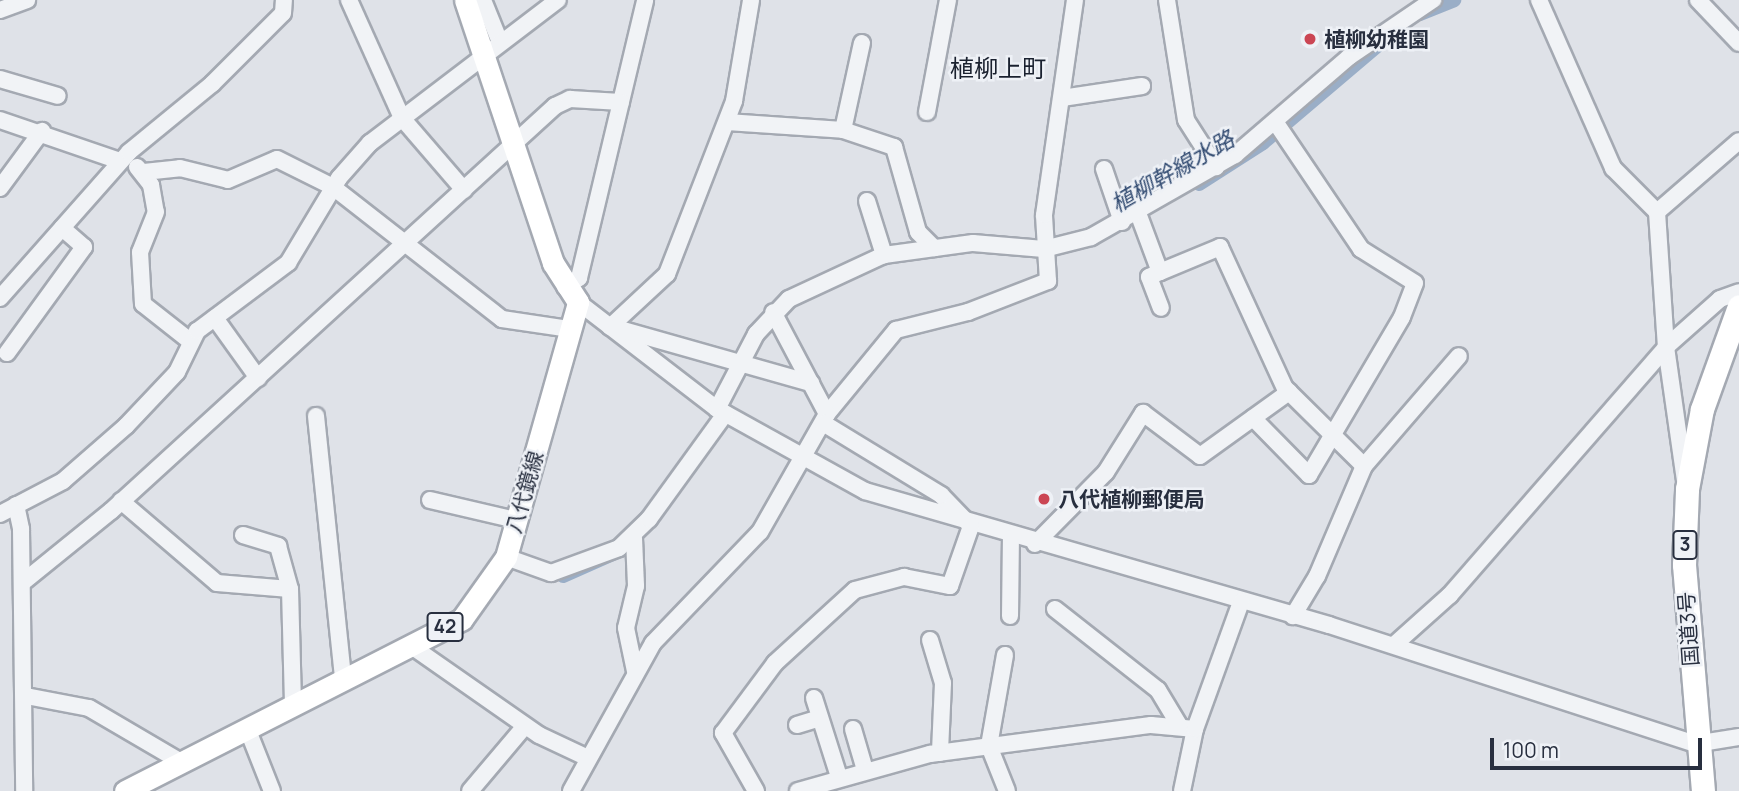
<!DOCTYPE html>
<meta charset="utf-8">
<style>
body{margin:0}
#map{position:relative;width:1739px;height:791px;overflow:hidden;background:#dfe2e8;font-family:Manrope,"Noto Sans JP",sans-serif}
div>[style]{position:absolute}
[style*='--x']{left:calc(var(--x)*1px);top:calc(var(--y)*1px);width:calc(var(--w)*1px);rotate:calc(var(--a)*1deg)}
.canal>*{height:14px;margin:-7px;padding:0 7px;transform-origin:7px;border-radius:7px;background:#9aaec7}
.roads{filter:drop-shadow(2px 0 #a4a9b2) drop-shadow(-2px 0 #a4a9b2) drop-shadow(0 2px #a4a9b2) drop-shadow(0 -2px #a4a9b2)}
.minor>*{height:16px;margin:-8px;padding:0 8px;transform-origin:8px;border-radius:8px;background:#f1f3f6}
.major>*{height:21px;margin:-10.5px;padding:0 10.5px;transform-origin:10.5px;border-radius:10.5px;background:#fff}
.highway>*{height:23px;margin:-11.5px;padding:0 11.5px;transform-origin:11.5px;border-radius:11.5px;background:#fff}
.dots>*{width:19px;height:19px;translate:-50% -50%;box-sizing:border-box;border:4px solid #eef1f6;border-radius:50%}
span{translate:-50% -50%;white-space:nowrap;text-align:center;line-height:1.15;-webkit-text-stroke:5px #eef1f6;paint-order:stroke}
.shield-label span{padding:2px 5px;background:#eef1f6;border:2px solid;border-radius:5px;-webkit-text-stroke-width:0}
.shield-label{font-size:19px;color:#282f3f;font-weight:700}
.poi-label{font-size:21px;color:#282f3f;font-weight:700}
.left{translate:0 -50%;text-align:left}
.street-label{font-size:21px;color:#282f3f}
.water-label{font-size:23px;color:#334c72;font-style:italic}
.quarter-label{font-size:24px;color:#1a212f}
.scale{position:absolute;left:1490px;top:738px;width:212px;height:32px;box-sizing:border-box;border:4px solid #282f3f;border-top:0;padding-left:9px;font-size:21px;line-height:24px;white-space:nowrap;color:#282f3f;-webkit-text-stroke:5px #eef1f6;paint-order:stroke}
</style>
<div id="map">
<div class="canal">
<i style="--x:1420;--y:14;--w:37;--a:-22"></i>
<i style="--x:1199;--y:184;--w:76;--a:-32.6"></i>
<i style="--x:1263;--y:143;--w:155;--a:-40.3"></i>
<i style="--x:563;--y:576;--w:77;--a:-23.9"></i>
</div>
<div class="roads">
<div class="minor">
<i style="--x:349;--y:0;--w:129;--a:65.8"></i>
<i style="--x:402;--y:118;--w:95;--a:49.3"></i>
<i style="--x:483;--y:0;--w:45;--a:68"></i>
<i style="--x:1167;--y:0;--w:121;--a:81"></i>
<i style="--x:1186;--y:120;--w:56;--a:57.4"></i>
<i style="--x:1539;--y:0;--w:184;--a:66.2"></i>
<i style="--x:1613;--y:168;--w:62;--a:45"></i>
<i style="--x:1657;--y:212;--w:135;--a:86.2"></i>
<i style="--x:1666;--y:347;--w:134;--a:81.9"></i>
<i style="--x:1698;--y:0;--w:59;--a:46.4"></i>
<i style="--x:0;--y:10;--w:29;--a:-20"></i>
<i style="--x:0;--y:79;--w:60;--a:16.3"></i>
<i style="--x:1062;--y:98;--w:81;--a:-8.5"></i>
<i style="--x:927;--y:112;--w:114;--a:-79.4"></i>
<i style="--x:0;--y:120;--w:127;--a:18.9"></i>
<i style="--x:727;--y:122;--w:116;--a:3.9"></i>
<i style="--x:843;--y:130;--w:54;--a:18.4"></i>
<i style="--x:894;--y:147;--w:88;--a:74.2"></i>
<i style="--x:918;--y:232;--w:23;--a:45"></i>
<i style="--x:843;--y:130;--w:89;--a:-77.7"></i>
<i style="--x:137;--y:167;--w:23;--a:52"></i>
<i style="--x:151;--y:185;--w:27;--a:80"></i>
<i style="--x:156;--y:212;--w:43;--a:111.8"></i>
<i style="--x:140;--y:252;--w:52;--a:86.7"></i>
<i style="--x:143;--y:304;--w:60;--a:38.2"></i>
<i style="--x:1104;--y:169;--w:56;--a:71.2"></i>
<i style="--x:144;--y:172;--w:36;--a:-6"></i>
<i style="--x:180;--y:168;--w:49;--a:14"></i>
<i style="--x:228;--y:180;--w:53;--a:-23.2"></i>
<i style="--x:277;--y:159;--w:63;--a:26.6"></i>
<i style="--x:333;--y:187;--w:214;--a:38"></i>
<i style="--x:502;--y:319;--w:69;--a:8.4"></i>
<i style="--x:0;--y:188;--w:71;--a:-53.6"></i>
<i style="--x:867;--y:201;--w:57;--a:72.5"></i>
<i style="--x:1657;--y:212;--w:108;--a:-40.9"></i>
<i style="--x:1138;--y:213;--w:63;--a:69.6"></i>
<i style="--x:1160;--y:272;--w:65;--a:-22.6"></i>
<i style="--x:1220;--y:247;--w:155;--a:65.3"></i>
<i style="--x:1285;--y:388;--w:111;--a:44.6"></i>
<i style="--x:1364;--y:466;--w:120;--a:113.1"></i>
<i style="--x:1317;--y:576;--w:47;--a:121"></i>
<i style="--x:1160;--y:272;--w:12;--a:156"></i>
<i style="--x:1149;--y:277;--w:33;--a:69"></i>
<i style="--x:565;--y:287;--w:17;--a:-33"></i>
<i style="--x:579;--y:278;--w:286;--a:-76.6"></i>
<i style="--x:0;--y:298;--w:195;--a:-48.5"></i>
<i style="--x:129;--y:152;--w:107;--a:-39.3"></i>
<i style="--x:212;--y:84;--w:100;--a:-45"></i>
<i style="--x:283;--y:13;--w:13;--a:-86"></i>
<i style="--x:578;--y:302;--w:175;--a:37.6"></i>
<i style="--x:717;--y:409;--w:169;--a:29"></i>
<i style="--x:865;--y:491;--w:483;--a:16.1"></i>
<i style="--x:1329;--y:625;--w:385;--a:18"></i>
<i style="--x:1695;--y:744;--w:45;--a:-9"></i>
<i style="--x:215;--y:318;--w:74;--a:54.4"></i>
<i style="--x:610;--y:327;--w:78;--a:-42.9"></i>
<i style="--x:667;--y:274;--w:186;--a:-68.8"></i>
<i style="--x:734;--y:101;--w:102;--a:-80.4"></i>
<i style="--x:616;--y:328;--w:203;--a:15.8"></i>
<i style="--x:7;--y:353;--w:131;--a:-54"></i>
<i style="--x:84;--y:247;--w:29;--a:-139"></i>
<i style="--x:717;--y:409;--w:85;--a:-62.5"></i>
<i style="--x:756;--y:334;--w:48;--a:-46.7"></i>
<i style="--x:789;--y:299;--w:105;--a:-24.9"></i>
<i style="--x:884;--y:255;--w:90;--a:-7.7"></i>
<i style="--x:973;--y:243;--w:71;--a:4.8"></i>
<i style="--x:1044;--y:249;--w:49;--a:-14.3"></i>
<i style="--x:1091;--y:237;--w:166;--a:-29.7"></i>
<i style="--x:1235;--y:155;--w:150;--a:-40.7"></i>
<i style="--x:1349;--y:57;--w:102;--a:-34.2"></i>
<i style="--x:827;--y:414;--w:109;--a:-50.6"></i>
<i style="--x:896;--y:330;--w:74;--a:-14"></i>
<i style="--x:968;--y:312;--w:86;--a:-21.2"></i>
<i style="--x:1048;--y:281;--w:66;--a:-93.5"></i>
<i style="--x:1044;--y:215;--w:217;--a:-81.8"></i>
<i style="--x:316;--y:416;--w:264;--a:84.1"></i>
<i style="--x:1253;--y:418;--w:80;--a:45.5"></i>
<i style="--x:1309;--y:475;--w:183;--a:-59.5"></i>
<i style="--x:1402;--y:317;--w:36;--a:-69"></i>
<i style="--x:1415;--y:283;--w:64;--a:-147.8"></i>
<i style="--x:1361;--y:249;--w:152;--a:-124"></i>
<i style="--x:1364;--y:466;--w:145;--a:-49.2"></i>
<i style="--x:430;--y:500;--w:88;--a:13.1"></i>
<i style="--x:121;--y:501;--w:126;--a:40.5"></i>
<i style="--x:217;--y:583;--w:73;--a:4.7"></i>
<i style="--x:290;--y:589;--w:116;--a:88.5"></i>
<i style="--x:16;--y:505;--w:25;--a:78"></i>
<i style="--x:21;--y:529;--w:262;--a:89.3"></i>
<i style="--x:0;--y:514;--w:71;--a:-27.6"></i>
<i style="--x:63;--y:481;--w:84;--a:-41.1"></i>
<i style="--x:126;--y:426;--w:74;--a:-46.6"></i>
<i style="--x:177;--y:372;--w:46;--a:-64"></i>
<i style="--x:197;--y:331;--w:114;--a:-36.8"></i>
<i style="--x:288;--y:263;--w:99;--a:-59"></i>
<i style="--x:339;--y:178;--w:47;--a:-48.5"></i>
<i style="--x:370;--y:143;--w:236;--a:-37.3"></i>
<i style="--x:243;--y:535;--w:37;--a:17"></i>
<i style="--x:278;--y:546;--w:45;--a:74.4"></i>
<i style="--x:634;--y:538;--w:48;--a:87.6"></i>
<i style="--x:636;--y:586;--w:43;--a:103.4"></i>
<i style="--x:626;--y:628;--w:44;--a:78.2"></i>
<i style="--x:1035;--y:544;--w:101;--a:-45.4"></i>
<i style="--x:1106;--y:472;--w:70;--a:-57.9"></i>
<i style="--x:1143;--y:413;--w:71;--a:37"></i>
<i style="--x:1200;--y:456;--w:110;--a:-35.7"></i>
<i style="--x:506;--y:557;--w:48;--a:19.6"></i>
<i style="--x:551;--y:573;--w:72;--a:-20.2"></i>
<i style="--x:619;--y:548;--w:42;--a:-44"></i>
<i style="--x:649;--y:519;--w:130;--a:-54.1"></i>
<i style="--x:22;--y:583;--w:114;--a:-39"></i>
<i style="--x:111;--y:511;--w:601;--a:-42.37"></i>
<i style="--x:555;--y:106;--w:17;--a:-25"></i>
<i style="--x:570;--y:99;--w:51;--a:3.4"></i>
<i style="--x:1055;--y:609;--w:131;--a:38.2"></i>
<i style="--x:1158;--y:690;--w:41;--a:59"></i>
<i style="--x:1010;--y:616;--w:78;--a:-89.3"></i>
<i style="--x:930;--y:640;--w:45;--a:73.2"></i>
<i style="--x:943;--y:683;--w:70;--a:92.5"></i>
<i style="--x:410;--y:645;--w:157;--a:34.9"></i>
<i style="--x:539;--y:735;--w:54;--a:25.1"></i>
<i style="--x:1394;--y:645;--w:75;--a:-41.8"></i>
<i style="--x:1450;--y:595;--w:329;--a:-48.9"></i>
<i style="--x:1666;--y:347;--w:72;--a:-41.6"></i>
<i style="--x:1720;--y:299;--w:20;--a:-20"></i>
<i style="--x:1005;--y:655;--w:92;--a:100"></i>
<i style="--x:989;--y:746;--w:48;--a:68.2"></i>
<i style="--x:26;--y:696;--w:64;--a:10.8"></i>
<i style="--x:89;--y:708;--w:107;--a:30.4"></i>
<i style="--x:814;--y:698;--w:83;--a:72.4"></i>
<i style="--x:797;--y:725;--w:24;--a:-17"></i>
<i style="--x:247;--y:728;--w:68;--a:68.4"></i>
<i style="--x:853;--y:729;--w:43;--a:73.7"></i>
<i style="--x:470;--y:791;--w:85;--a:-49.8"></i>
<i style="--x:571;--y:791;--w:169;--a:-61"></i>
<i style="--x:653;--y:643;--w:154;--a:-46.1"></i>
<i style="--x:760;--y:532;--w:136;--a:-60.4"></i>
<i style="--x:827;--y:414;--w:115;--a:-117.9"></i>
<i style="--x:756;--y:791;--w:67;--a:-119.6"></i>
<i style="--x:723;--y:733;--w:87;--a:-53.4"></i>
<i style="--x:775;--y:663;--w:108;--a:-42.4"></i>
<i style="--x:855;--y:590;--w:51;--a:-14.9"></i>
<i style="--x:904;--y:577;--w:47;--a:11.1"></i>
<i style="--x:950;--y:586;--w:64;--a:-70.7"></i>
<i style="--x:971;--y:526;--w:43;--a:-134.1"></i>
<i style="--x:941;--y:495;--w:138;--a:-148.6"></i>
<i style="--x:798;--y:791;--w:137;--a:-15.7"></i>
<i style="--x:930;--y:754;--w:223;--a:-7.5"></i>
<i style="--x:1151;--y:725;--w:44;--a:5.2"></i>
<i style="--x:1182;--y:791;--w:63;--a:-78.2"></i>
<i style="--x:1195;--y:729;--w:135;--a:-70.1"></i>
</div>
<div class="major">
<i style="--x:125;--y:791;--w:378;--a:-27"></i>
<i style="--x:462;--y:619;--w:76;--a:-54.6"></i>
<i style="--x:506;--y:557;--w:265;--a:-74.2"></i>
<i style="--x:578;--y:302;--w:46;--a:-122.7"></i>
<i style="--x:553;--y:263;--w:277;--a:-108.5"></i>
</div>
<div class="highway">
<i style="--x:1703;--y:791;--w:227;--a:-94.8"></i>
<i style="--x:1684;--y:565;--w:76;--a:-87.7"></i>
<i style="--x:1687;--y:489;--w:81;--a:-79.4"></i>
<i style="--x:1702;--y:409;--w:109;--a:-70.2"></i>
</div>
</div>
<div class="dots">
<i style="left:1310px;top:39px;background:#cb4654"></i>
<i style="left:1044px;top:499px;background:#cb4654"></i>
</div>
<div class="shield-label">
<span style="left:1685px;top:545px">3</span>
<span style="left:445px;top:627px">42</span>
</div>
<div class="poi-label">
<span class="left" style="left:1324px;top:39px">植柳幼稚園</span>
<span class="left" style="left:1058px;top:499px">八代植柳郵便局</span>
</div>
<div class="street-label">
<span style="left:524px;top:492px;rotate:-74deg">八代鏡線</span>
<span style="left:1688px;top:629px;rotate:-94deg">国道3号</span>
</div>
<div class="water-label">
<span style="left:1172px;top:171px;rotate:-30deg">植柳幹線水路</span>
</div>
<div class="quarter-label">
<span style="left:998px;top:68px">植柳上町</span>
</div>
<div class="scale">100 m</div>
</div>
